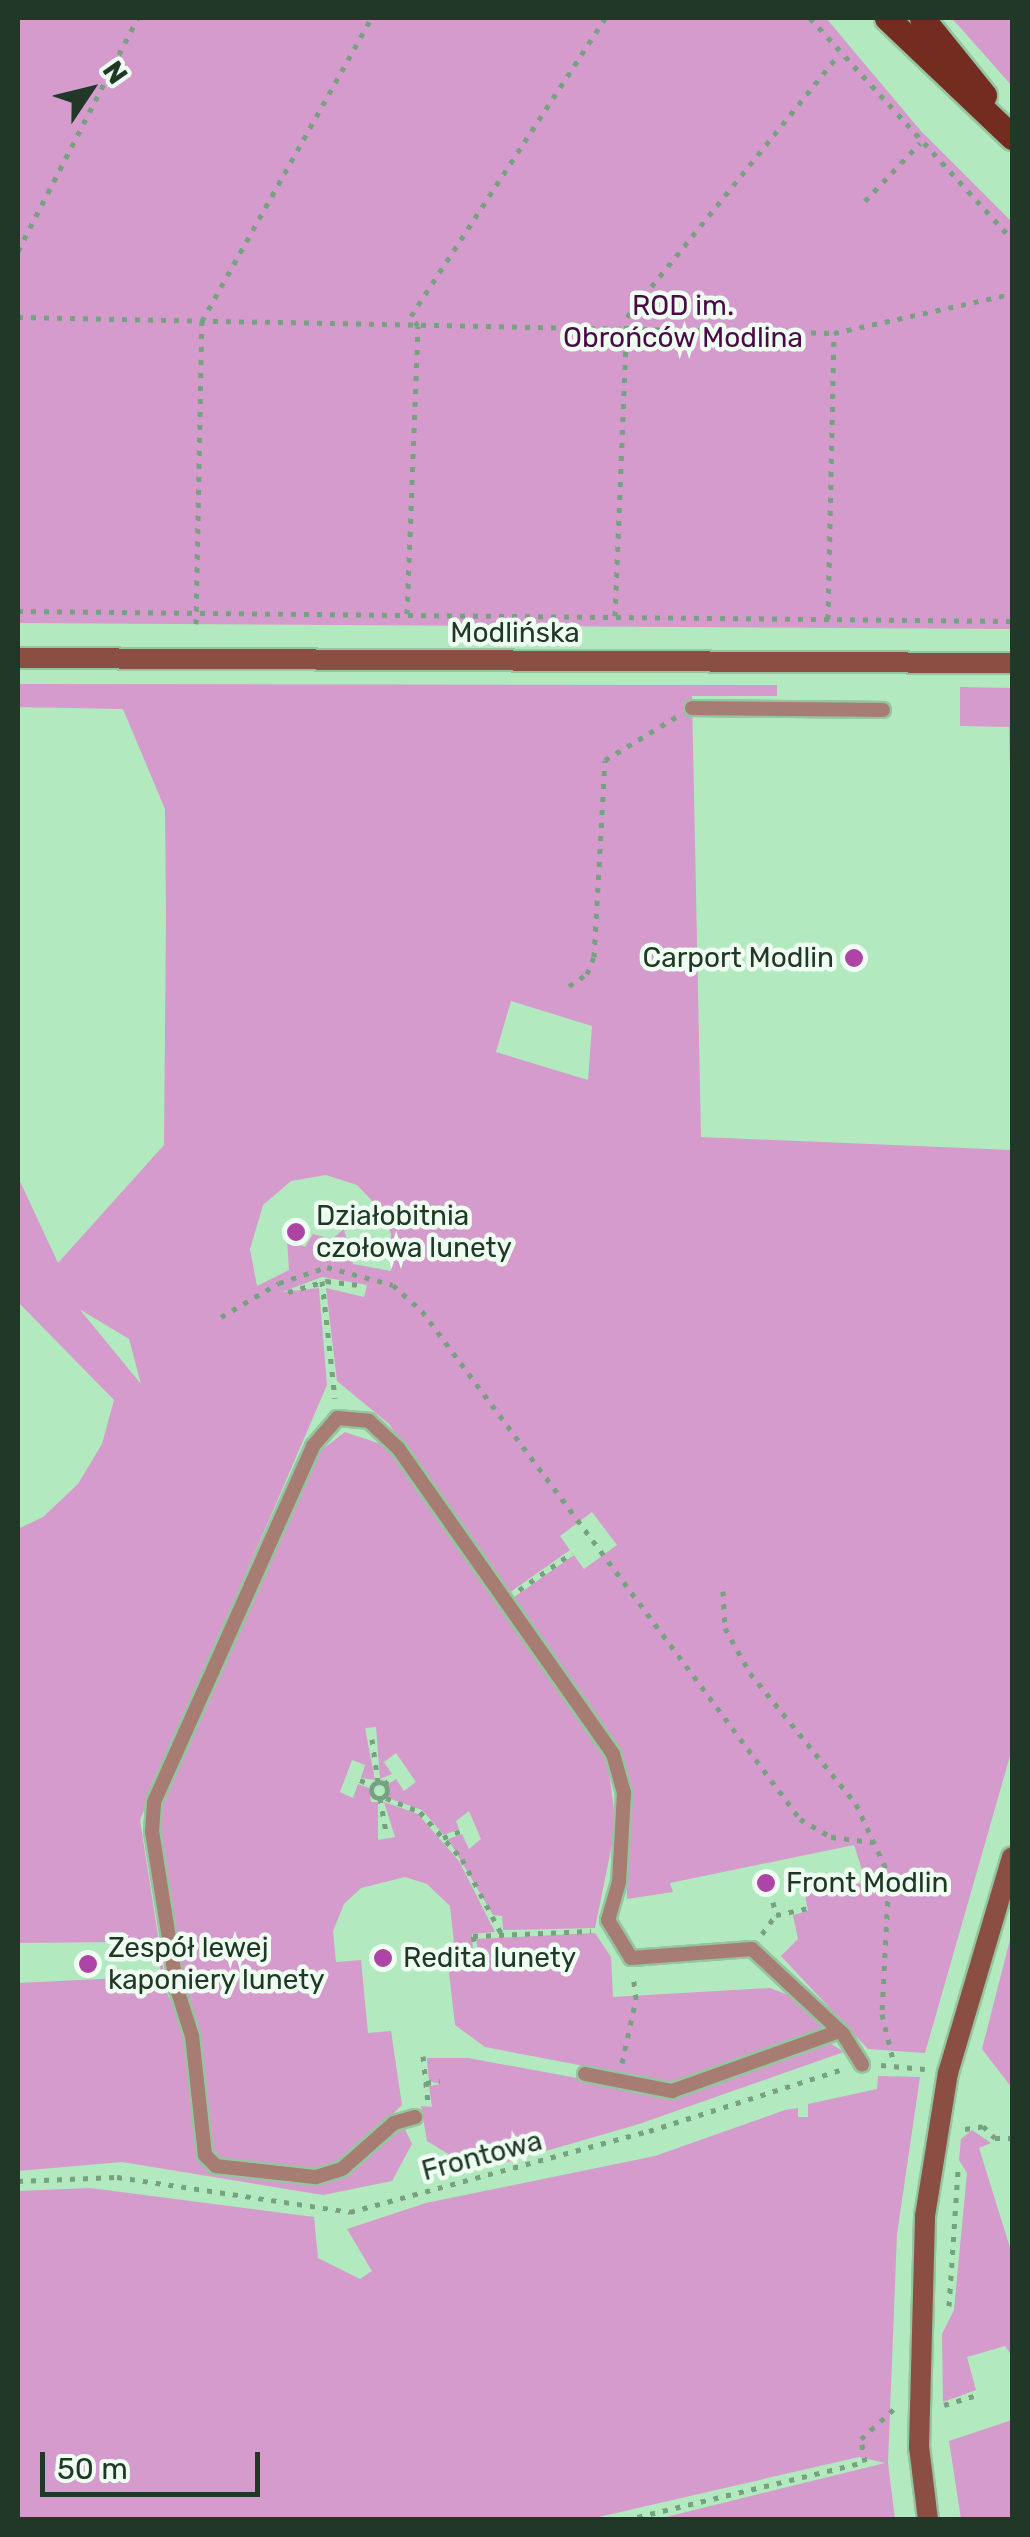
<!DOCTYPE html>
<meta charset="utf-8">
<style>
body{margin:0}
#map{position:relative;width:1030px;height:2537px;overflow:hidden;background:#b2e9be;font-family:Rubik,sans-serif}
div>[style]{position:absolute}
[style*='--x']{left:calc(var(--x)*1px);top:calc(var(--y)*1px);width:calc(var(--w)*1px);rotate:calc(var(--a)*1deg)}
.green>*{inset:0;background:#d59bcd}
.path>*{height:5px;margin-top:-2.5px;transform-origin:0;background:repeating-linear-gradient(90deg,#78a181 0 5px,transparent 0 13px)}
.path>.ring{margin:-2.5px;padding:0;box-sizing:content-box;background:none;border:5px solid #78a181;border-radius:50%}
.roads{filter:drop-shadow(2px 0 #95c5a0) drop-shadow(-2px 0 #95c5a0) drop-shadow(0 2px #95c5a0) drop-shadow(0 -2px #95c5a0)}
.lane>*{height:14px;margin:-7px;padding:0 7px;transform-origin:7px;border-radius:7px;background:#a67c73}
.secondary>*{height:20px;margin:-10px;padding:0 10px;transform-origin:10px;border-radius:10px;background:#8a4e43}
.primary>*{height:25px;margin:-12.5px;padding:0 12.5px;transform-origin:12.5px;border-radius:12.5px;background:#742c20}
.dots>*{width:28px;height:28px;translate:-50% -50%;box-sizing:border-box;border:5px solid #effff2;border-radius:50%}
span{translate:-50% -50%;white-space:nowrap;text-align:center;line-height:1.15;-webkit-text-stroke:9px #effff2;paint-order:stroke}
.park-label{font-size:28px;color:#4c0948}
.street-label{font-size:28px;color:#213727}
.poi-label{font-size:28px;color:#213727}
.right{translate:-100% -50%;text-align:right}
.left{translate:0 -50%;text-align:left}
.frame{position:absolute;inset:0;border:20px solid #213727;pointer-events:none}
.north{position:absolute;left:40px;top:40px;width:100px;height:100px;-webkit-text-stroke:8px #effff2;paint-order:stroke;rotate:55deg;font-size:28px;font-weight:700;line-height:40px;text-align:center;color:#213727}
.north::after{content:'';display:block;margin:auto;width:35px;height:45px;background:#213727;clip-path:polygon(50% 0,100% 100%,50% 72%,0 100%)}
.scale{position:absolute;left:40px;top:2452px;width:220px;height:45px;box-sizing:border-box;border:5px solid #213727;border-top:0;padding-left:12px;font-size:30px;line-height:35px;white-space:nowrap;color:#213727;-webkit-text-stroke:8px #effff2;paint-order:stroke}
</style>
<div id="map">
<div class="green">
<i style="clip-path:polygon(18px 18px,826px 18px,921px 131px,1012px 222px,1012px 629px,18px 623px)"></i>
<i style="clip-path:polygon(951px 18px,1012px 18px,1012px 86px,958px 25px)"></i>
<i style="clip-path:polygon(evenodd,18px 684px,777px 685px,777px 696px,692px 696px,701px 1137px,1012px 1150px,1012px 1749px,925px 2053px,868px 2049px,781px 1956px,798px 1939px,793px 1915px,808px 1911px,805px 1895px,866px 1882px,854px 1845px,670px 1883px,673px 1892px,627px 1899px,624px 1767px,513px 1598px,574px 1555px,584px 1569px,617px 1545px,592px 1512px,560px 1536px,570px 1550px,509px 1593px,389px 1424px,337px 1381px,326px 1288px,364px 1297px,367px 1285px,322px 1277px,282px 1292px,319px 1288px,327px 1385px,140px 1820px,167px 1993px,182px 2025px,198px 2153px,206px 2167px,316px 2181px,346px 2174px,387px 2136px,405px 2129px,412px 2144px,392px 2181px,323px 2195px,122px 2162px,18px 2171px,18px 1983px,161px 1976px,158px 1953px,113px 1952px,115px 1942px,18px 1943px,18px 1529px,43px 1517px,78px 1484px,102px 1444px,114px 1400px,18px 1302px,18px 1177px,58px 1263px,164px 1145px,166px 915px,165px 809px,123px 709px,18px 707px,18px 684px,511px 1001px,592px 1026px,588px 1080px,496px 1052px,511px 1001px,18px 684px,326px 1175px,357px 1185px,381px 1210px,391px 1234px,391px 1271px,353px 1264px,344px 1229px,332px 1239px,313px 1234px,305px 1247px,287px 1239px,289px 1270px,257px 1286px,250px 1249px,263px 1205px,291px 1181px,326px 1175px,18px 684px,81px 1310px,129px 1339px,141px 1384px,81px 1311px,81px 1310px)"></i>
<i style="clip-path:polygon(960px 687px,1012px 688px,1012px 846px,1009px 727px,960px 726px)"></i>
<i style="clip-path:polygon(345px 1432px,387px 1446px,580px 1716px,607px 1757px,616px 1825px,595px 1928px,503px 1930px,502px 1916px,493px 1915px,448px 1839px,462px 1834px,469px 1849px,481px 1839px,469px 1811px,456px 1821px,459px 1829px,444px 1835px,422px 1810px,388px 1798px,387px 1785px,396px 1779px,404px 1791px,416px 1782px,396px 1753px,384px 1762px,392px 1774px,380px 1779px,376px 1727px,365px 1728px,375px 1780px,361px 1778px,365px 1765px,352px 1760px,340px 1792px,353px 1798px,358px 1784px,369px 1788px,371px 1802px,378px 1802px,378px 1840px,395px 1837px,384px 1802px,418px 1814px,459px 1861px,495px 1932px,472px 1934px,473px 1951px,455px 1952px,450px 1906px,427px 1884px,405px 1877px,361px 1888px,344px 1904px,333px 1931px,336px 1962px,361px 1960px,368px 2033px,391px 2031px,402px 2105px,341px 2165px,316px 2172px,227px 2163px,213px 2155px,159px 1844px,163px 1801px,315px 1455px)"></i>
<i style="clip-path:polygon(1012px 1932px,1012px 2088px,982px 2049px)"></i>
<i style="clip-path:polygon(595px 1933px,611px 1957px,613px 1997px,770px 1988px,791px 1996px,829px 2030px,679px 2084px,485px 2047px,455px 2025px,449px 1973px,458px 1959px,479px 1956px,476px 1939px)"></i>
<i style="clip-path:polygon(827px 2041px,844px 2052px,639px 2124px,508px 2162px,485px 2167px,458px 2160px,427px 2141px,421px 2106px,432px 2107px,429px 2086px,441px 2084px,429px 2081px,427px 2058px,468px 2058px,669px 2095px)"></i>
<i style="clip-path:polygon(878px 2076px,920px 2077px,897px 2234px,888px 2463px,895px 2519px,658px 2519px,885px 2463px,859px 2457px,590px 2519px,18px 2519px,18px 2191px,90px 2188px,314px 2217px,318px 2258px,360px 2279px,372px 2271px,347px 2229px,426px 2203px,655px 2156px,785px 2110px,798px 2108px,798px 2117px,808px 2117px,808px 2104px,877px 2089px)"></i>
<i style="clip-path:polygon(972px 2130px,991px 2143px,979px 2148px,1012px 2254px,1012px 2356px,1005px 2346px,967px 2357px,976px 2390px,943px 2402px,942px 2334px,954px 2310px,967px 2173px,959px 2160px,961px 2139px)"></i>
<i style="clip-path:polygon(1012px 2420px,1012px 2519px,961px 2519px,949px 2441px)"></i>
</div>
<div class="path">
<i style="--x:810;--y:18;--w:299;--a:47.6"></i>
<i style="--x:865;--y:201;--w:80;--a:-46.5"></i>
<i style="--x:18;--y:251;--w:262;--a:-62.8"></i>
<i style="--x:18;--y:317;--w:816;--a:1.12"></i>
<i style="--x:834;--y:333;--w:182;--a:-12.4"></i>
<i style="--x:18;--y:611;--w:994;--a:0.58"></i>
<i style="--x:407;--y:614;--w:288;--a:-87.8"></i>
<i style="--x:418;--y:326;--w:12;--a:-125"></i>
<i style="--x:411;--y:316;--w:356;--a:-56.9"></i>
<i style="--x:615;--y:616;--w:299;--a:-87.7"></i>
<i style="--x:627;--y:317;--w:338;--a:-51.1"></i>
<i style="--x:828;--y:619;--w:286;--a:-88.8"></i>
<i style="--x:196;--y:624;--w:303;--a:-88.9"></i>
<i style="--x:202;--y:321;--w:347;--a:-60.8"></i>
<i style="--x:569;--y:986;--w:22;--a:-34"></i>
<i style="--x:587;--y:974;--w:18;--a:-68"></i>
<i style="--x:594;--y:957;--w:197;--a:-86.8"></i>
<i style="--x:605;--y:760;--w:83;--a:-31.2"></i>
<i style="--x:322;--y:1281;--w:118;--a:83.7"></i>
<i style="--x:288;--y:1292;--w:40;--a:-16"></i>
<i style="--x:326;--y:1281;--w:33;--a:7"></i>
<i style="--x:221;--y:1317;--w:67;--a:-30.4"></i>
<i style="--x:279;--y:1283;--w:51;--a:-18.4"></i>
<i style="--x:327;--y:1267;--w:68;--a:15.3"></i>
<i style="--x:393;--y:1285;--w:39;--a:42"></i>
<i style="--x:422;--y:1311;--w:633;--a:53.35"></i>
<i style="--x:800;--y:1819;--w:36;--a:30"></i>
<i style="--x:831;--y:1837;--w:42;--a:6.8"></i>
<i style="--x:519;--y:1590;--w:65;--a:-34.9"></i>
<i style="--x:723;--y:1591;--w:37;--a:87"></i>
<i style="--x:725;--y:1628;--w:51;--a:60.9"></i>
<i style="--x:750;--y:1673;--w:169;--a:51"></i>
<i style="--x:856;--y:1804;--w:78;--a:65.1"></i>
<i style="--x:889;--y:1875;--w:139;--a:92.9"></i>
<i style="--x:882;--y:2014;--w:51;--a:76.5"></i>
<i style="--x:372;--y:1739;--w:43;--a:82.1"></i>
<i style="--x:360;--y:1780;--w:12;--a:24"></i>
<i class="ring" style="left:371px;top:1782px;width:11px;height:11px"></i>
<i style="--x:384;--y:1784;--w:12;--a:-35"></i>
<i style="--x:380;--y:1798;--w:36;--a:80"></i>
<i style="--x:386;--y:1798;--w:37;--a:22"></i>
<i style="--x:420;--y:1812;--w:63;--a:48.2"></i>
<i style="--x:462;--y:1859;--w:84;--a:62.2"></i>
<i style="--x:443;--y:1838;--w:18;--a:-22"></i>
<i style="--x:773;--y:1902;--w:13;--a:77"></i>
<i style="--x:762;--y:1934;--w:24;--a:-54"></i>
<i style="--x:776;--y:1915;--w:33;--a:-12"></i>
<i style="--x:453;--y:1958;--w:23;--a:-10"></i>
<i style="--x:476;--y:1954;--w:18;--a:-99"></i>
<i style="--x:473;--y:1936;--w:118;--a:-2.4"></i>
<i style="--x:423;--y:2056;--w:47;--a:83.9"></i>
<i style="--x:622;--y:2063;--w:66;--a:-77.7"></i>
<i style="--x:636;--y:1999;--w:23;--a:-97"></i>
<i style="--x:881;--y:2065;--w:44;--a:5.2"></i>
<i style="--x:426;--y:2083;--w:14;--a:-8"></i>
<i style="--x:965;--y:2129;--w:18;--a:-9"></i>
<i style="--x:983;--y:2126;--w:17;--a:45"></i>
<i style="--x:995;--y:2138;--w:17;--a:0"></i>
<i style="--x:18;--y:2181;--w:99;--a:-2.3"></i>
<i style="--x:117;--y:2177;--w:236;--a:8.5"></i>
<i style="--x:350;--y:2212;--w:310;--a:-15.2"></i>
<i style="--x:649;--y:2131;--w:201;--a:-17.7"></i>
<i style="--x:949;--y:2306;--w:137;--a:-86.2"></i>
<i style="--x:944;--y:2405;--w:34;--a:-17"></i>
<i style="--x:625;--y:2520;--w:247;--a:-13.6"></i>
<i style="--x:865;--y:2462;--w:23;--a:-100"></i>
<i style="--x:861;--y:2439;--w:45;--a:-42.3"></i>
</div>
<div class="roads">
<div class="lane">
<i style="--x:692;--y:708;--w:191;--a:0.6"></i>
<i style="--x:585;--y:2074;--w:89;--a:11.1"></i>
<i style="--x:672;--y:2091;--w:178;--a:-19.7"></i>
<i style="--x:415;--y:2117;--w:22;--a:164"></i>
<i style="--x:394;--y:2123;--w:69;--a:138.5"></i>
<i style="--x:342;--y:2169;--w:28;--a:163"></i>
<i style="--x:315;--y:2177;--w:100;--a:-173.7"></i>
<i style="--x:216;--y:2166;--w:16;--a:-135"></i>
<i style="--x:205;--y:2155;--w:120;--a:-96.2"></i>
<i style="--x:192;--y:2036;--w:49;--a:-107.7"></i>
<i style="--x:177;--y:1989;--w:159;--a:-99"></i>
<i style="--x:152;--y:1832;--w:30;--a:-86"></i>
<i style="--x:154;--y:1802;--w:390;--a:-65.9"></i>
<i style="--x:313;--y:1446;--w:37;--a:-49"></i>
<i style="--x:337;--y:1418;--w:32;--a:5"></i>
<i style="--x:369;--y:1421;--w:40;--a:43"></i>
<i style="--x:398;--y:1448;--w:374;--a:54.9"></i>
<i style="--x:613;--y:1754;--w:41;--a:74.2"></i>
<i style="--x:624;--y:1793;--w:89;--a:93.2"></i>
<i style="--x:619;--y:1882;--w:40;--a:106"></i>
<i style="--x:608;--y:1920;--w:44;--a:58.8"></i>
<i style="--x:631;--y:1958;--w:121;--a:-4.3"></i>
<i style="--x:752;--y:1949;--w:125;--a:43"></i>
<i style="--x:843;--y:2034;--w:36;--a:58"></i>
</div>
<div class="secondary">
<i style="--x:18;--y:658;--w:994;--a:0.29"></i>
<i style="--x:928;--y:2520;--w:74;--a:-97"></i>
<i style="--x:919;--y:2447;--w:231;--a:-88.5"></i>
<i style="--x:925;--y:2216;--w:145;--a:-80.9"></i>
<i style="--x:948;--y:2073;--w:225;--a:-73.5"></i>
</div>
<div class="primary">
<i style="--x:887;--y:18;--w:173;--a:43.6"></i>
<i style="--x:922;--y:18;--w:99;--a:51.2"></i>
</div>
</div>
<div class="dots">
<i style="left:854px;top:958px;background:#ae44a5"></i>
<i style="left:296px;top:1232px;background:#ae44a5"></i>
<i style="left:766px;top:1883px;background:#ae44a5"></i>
<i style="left:383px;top:1958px;background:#ae44a5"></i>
<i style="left:88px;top:1964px;background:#ae44a5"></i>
</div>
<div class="park-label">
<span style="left:683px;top:322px">ROD im.<br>Obrońców Modlina</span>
</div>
<div class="street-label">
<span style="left:515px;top:633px">Modlińska</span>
<span style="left:482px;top:2156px;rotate:-15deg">Frontowa</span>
</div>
<div class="poi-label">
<span class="right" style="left:834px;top:958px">Carport Modlin</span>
<span class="left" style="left:316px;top:1232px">Działobitnia<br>czołowa lunety</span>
<span class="left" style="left:786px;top:1883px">Front Modlin</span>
<span class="left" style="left:108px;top:1964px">Zespół lewej<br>kaponiery lunety</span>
<span class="left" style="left:403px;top:1958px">Redita lunety</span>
</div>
<div class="frame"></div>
<div class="north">N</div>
<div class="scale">50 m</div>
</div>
